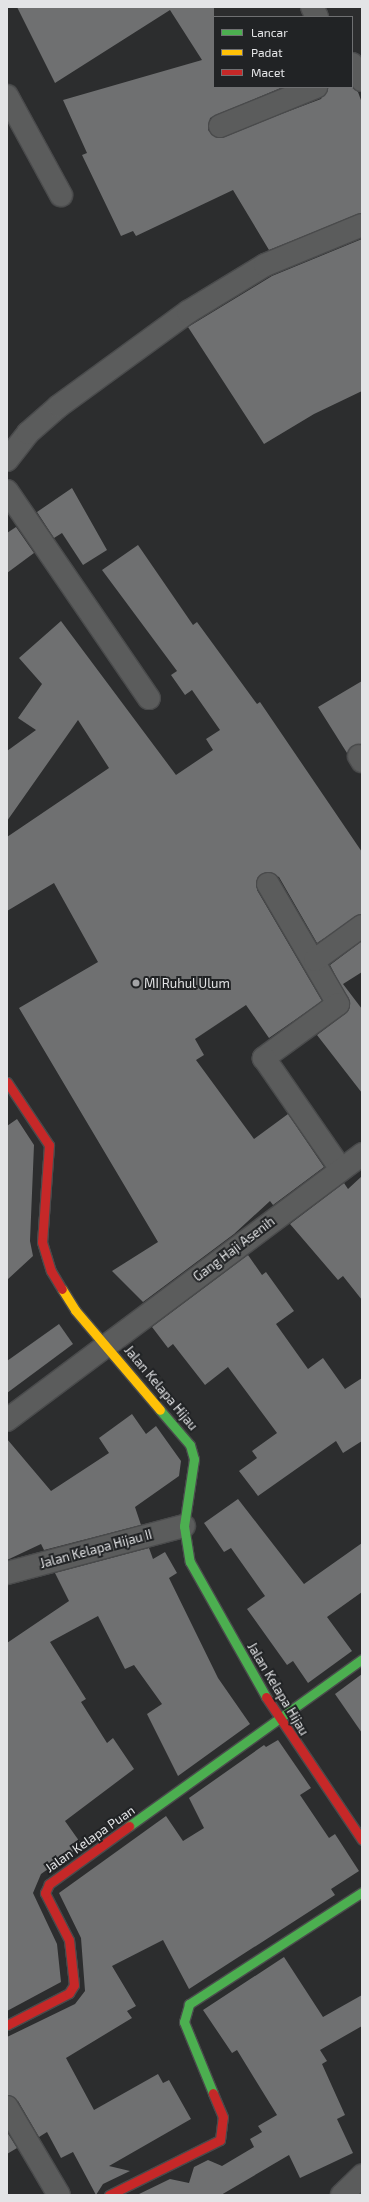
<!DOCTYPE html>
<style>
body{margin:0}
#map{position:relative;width:369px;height:2202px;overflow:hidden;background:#2c2d2e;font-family:"Exo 2",sans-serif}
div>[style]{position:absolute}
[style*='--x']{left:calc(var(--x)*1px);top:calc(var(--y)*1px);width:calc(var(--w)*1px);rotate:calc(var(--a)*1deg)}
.building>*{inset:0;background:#6f7071}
.roads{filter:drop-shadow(1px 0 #4a4b4c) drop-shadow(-1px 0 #4a4b4c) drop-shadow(0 1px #4a4b4c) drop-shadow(0 -1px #4a4b4c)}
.street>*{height:22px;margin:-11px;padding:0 11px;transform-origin:11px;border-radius:11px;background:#5b5c5c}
.fast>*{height:9px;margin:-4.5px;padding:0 4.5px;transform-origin:4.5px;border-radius:4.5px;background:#4caf50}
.slow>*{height:9px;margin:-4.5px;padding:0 4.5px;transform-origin:4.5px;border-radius:4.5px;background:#ffc107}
.jam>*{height:9px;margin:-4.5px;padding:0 4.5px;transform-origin:4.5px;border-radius:4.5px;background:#c62828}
.dots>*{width:11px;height:11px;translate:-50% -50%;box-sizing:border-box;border:2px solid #212325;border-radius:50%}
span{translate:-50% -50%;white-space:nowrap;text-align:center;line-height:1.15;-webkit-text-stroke:4px #212325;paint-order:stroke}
.poi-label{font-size:13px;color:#e3e4e6}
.left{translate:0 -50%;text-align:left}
.street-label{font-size:13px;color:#e3e4e6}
.frame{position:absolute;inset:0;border:8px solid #e3e4e6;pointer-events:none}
.legend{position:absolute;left:213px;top:16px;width:140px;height:72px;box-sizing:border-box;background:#212325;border:1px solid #6f7072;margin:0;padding:5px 7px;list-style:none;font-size:12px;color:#e3e4e6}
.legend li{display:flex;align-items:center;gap:8px;height:20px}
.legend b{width:20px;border:1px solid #6f7072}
</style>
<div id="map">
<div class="building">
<i style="clip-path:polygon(17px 7px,214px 7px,214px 87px,283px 87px,210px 118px,208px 130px,218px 138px,321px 99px,328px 87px,352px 87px,358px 92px,362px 103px,362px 213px,269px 250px,233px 190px,136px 236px,133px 231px,121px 236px,82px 155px,87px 153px,63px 100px,202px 60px,170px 10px,55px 83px)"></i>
<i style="clip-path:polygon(362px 239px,362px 391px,314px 414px,264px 444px,188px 327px,272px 276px)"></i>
<i style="clip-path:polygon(72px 488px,107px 550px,83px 565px,62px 533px,54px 538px,37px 512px)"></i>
<i style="clip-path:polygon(16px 527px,34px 553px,7px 573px,7px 533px)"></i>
<i style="clip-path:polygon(138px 545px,193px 625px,197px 622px,257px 704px,260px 702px,362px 852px,362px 914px,317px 943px,279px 877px,268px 872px,257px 878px,257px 890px,322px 1001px,269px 1038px,246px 1005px,195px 1039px,204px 1055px,196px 1060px,254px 1139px,288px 1114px,324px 1167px,273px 1205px,270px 1201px,234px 1234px,143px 1302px,112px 1271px,158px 1242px,19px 1008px,98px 962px,54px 883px,7px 911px,7px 837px,109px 768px,78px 720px,7px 821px,7px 751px,36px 730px,18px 718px,42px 684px,19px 658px,61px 621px,176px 775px,213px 750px,206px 739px,220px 730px,192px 690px,185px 695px,171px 675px,177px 671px,102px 570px)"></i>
<i style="clip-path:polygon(362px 681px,362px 744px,352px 746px,347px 753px,318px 707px)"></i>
<i style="clip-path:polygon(362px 941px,362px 972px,343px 984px,362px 1009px,362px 1093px,317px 1035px,345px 1014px,350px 1004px,330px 965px)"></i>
<i style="clip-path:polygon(17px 1119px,34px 1145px,30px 1241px,33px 1256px,7px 1280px,7px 1126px)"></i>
<i style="clip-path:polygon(362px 1176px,362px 1300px,343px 1276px,338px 1280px,290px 1224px,344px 1183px,348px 1189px)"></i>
<i style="clip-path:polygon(248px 1255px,262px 1275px,266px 1272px,294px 1311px,276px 1324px,308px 1369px,323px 1358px,345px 1389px,362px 1378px,362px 1441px,343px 1453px,336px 1441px,258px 1496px,239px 1471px,257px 1458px,252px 1451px,277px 1433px,228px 1367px,205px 1385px,173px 1344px,168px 1348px,152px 1327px)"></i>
<i style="clip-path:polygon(59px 1324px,73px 1344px,7px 1393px,7px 1361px)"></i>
<i style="clip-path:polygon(132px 1414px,146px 1434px,156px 1426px,181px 1461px,179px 1476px,135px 1507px,141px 1525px,44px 1550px,41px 1544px,7px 1560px,7px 1439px,51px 1491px,109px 1453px,99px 1438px)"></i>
<i style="clip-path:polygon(238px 1499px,304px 1584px,362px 1543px,362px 1592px,327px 1617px,352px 1651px,308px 1683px,293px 1661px,287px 1665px,247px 1609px,265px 1596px,231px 1548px,224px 1552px,204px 1523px)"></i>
<i style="clip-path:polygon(149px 1548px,153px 1559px,165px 1552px,177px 1573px,169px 1578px,218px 1678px,250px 1724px,178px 1776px,147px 1714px,162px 1704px,134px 1665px,125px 1669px,98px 1616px,50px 1642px,86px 1699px,81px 1702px,107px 1743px,113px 1738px,134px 1769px,65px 1821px,82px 1845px,41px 1874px,33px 1893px,57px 1944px,61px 1982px,7px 2011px,7px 1643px,69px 1601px,55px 1573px)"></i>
<i style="clip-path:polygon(362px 1674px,362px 1733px,335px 1694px)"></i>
<i style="clip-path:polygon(278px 1740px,311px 1788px,300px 1795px,329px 1838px,335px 1834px,359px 1871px,331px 1889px,335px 1895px,189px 1989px,163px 1940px,112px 1966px,136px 2006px,127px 2011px,132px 2018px,66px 2058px,94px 2110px,158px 2074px,163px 2083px,169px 2080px,191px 2119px,109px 2166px,130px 2171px,103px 2184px,96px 2195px,73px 2152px,61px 2158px,47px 2132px,39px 2137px,18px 2101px,7px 2095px,7px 2037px,75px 2004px,85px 1991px,81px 1938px,59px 1893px,166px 1816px,183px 1841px,204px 1828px,189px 1798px,264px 1745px,266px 1747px)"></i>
<i style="clip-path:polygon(284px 1957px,323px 2017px,362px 1995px,362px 2026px,320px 2050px,327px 2061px,322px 2064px,345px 2115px,337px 2119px,353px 2153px,300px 2178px,289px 2155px,221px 2195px,137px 2195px,170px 2179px,189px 2183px,194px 2167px,208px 2160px,222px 2166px,254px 2147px,250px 2139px,262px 2132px,258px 2126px,277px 2115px,237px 2050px,232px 2053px,203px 2010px)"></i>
<i style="clip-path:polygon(7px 2132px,17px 2148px,7px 2154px)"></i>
</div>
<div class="roads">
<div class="street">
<i style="--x:312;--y:7;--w:11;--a:63"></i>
<i style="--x:352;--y:64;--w:19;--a:58"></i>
<i style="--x:7;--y:96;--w:113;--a:61.4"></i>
<i style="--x:220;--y:126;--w:104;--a:-22.1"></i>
<i style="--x:7;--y:460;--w:34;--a:-52"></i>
<i style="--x:28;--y:433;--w:41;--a:-41.1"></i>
<i style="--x:59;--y:406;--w:160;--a:-36.1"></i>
<i style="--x:188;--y:312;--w:90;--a:-31.4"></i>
<i style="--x:265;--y:265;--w:105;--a:-22.4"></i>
<i style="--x:7;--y:491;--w:251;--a:55.6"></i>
<i style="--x:359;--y:756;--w:6;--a:59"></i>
<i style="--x:268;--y:884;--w:139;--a:59.7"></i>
<i style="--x:338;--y:1004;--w:92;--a:143.9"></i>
<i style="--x:264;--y:1058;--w:135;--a:55.3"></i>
<i style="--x:315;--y:960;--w:58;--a:-35.9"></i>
<i style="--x:7;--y:1420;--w:444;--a:-36.8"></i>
<i style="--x:7;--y:1573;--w:183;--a:-14.9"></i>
<i style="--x:7;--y:2107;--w:102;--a:59.4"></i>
<i style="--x:342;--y:2195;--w:28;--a:-44"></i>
</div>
<div class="fast">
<i style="--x:160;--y:1410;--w:46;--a:49.4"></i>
<i style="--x:190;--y:1445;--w:15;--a:74"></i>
<i style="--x:194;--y:1459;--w:68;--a:98.5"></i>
<i style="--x:184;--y:1526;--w:36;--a:81"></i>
<i style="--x:190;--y:1562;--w:155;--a:60.6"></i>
<i style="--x:129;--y:1826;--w:287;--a:-35.6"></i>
<i style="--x:213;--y:2093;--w:77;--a:-112.2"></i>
<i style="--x:184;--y:2022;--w:19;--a:-74"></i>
<i style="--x:189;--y:2004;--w:206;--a:-32.9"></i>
</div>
<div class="slow">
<i style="--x:62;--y:1289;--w:25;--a:58"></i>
<i style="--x:75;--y:1310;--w:131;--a:49.6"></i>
</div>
<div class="jam">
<i style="--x:7;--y:1082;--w:76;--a:56.3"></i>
<i style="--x:49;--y:1145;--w:97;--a:94.1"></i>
<i style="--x:42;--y:1242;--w:30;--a:73"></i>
<i style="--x:51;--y:1271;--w:21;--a:59"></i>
<i style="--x:266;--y:1697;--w:172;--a:56.1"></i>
<i style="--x:7;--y:2025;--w:70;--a:-27.3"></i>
<i style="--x:69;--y:1993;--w:9;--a:-58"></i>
<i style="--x:74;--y:1985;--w:45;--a:-96.3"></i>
<i style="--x:69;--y:1940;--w:53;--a:-117.1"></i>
<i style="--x:45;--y:1893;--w:10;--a:-66"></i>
<i style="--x:49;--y:1884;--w:99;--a:-35.9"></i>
<i style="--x:109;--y:2195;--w:124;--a:-26.4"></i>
<i style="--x:220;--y:2140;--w:23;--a:-83"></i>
<i style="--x:223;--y:2117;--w:26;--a:-113"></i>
</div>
</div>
<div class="dots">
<i style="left:136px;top:983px;background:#a3a4a6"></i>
</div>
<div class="poi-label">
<span class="left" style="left:144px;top:983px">MI Ruhul Ulum</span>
</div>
<div class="street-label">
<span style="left:234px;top:1249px;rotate:-37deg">Gang Haji Asenih</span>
<span style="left:161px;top:1388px;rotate:50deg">Jalan Kelapa Hijau</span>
<span style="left:96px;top:1549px;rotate:-15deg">Jalan Kelapa Hijau II</span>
<span style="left:278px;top:1689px;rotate:59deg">Jalan Kelapa Hijau</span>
<span style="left:90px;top:1839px;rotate:-35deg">Jalan Kelapa Puan</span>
</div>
<div class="frame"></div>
<ul class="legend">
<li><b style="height:5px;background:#4caf50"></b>Lancar</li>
<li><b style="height:5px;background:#ffc107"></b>Padat</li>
<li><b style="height:5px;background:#c62828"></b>Macet</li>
</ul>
</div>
